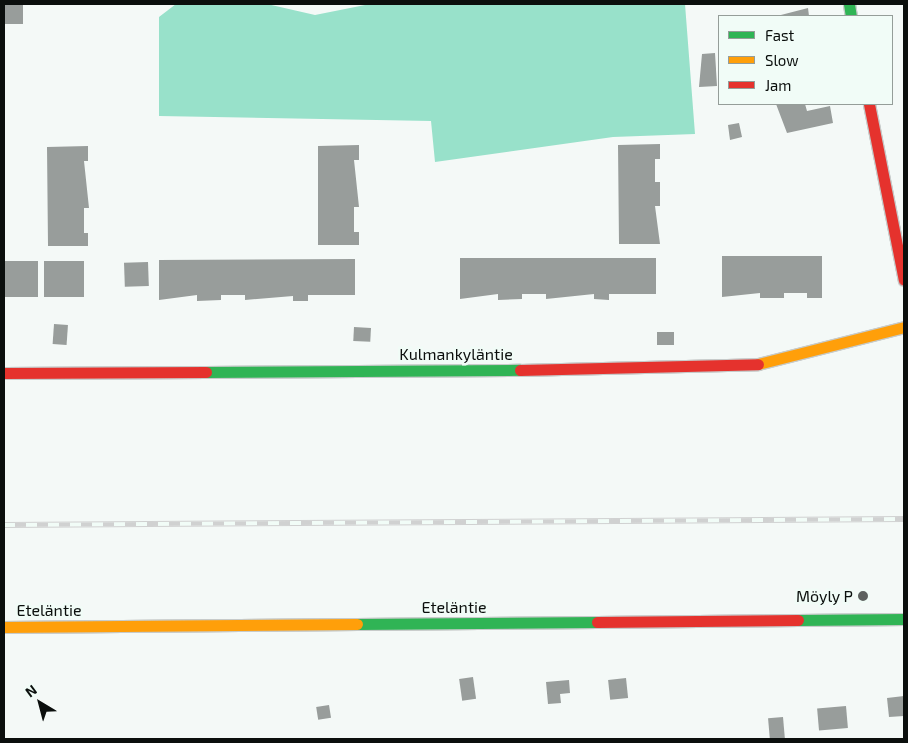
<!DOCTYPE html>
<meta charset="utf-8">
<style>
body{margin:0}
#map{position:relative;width:908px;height:743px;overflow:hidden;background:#f4f9f7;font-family:"Exo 2",sans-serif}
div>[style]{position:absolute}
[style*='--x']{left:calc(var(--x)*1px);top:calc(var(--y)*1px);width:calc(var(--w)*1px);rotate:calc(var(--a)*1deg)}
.forest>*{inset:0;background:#98e1ca}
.building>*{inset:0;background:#989d9b;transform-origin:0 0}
.roads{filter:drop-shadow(1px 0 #c7cbca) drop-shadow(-1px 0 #c7cbca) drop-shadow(0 1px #c7cbca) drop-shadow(0 -1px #c7cbca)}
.fast>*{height:11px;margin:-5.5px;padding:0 5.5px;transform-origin:5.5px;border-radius:5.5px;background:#30b455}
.slow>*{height:11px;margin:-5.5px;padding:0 5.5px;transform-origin:5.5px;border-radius:5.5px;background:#ff9f0a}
.jam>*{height:11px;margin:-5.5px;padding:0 5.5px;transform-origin:5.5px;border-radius:5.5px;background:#e5322d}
.rail>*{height:5.5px;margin-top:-2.75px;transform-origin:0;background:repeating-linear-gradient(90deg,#f1fcf7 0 11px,#d0d1d1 0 22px);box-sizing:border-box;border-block:1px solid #d0d1d1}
.dots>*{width:14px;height:14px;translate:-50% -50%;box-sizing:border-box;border:2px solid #f1fcf7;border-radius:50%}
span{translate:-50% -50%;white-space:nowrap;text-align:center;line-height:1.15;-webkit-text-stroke:5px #f1fcf7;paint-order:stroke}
.street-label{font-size:16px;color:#0b0f0d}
.poi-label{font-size:16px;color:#0b0f0d}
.right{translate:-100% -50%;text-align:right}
.frame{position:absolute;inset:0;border:5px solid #0b0f0d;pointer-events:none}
.legend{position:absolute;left:718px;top:15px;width:175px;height:90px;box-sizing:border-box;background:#f1fcf7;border:1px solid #959d99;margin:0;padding:6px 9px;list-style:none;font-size:15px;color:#0b0f0d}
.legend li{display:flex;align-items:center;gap:10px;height:25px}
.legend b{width:25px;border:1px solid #959d99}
.north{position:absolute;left:15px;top:678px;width:50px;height:50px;-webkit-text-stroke:4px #f1fcf7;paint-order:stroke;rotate:323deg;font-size:14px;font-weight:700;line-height:20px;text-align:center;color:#0b0f0d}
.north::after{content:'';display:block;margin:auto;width:18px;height:22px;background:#0b0f0d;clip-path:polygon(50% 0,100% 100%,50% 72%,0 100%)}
</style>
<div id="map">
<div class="forest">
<i style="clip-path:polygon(176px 4px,267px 4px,315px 15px,370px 4px,685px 4px,695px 134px,613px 137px,435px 162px,431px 121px,159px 116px,159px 17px)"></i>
</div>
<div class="building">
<i style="left:4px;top:4px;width:19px;height:20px"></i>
<i style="clip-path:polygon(808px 8px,809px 16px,777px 16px)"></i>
<i style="clip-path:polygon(715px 53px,717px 86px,699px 87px,702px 54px)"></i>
<i style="clip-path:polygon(776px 104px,805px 104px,807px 111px,830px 106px,833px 123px,787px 133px)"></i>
<i style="clip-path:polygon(739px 123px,742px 137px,730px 140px,728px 125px)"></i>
<i style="clip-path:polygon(660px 144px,660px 159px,655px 159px,655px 182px,660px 182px,660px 206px,655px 206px,660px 244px,619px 244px,618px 145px)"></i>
<i style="clip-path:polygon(359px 145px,359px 160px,354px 160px,359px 207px,354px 207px,354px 232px,359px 232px,359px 245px,318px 245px,318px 146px)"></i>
<i style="clip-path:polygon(88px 146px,88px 161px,84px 161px,89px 208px,84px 208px,84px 233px,88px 233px,88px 246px,48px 246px,47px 147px)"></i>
<i style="clip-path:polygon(722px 256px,822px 256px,822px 298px,807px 298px,807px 293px,784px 293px,784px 298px,760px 298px,760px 293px,722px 297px)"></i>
<i style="clip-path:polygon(460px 258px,656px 258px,656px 294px,609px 294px,609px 300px,594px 299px,594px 294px,546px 299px,546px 294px,522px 294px,522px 299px,498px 300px,498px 294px,460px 299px)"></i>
<i style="clip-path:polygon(355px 259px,355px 295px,308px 295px,308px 301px,293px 301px,293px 296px,245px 300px,245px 295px,221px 295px,221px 300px,197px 301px,197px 295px,159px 300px,159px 260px)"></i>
<i style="left:4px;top:261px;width:34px;height:36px"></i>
<i style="left:44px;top:261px;width:40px;height:36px"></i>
<i style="left:148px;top:262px;width:24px;height:24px;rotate:88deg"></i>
<i style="left:54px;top:324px;width:14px;height:20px;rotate:4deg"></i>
<i style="left:354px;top:327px;width:17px;height:14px;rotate:3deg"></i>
<i style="left:657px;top:332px;width:17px;height:13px"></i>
<i style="left:473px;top:677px;width:22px;height:14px;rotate:82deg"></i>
<i style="left:626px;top:678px;width:20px;height:18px;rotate:84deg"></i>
<i style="clip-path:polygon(569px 680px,570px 693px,560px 694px,561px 703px,548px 704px,546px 682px)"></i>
<i style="clip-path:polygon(904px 696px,904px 716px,889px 717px,887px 698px)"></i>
<i style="left:329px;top:705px;width:13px;height:13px;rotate:81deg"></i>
<i style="left:846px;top:706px;width:22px;height:29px;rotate:85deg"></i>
<i style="left:783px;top:717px;width:22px;height:15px;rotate:85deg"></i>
</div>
<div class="roads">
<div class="fast">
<i style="--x:849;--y:4;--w:12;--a:81"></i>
<i style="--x:206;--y:372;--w:314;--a:-0.4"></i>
<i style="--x:798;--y:620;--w:106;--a:-0.5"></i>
<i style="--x:357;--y:624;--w:240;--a:-0.5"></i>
</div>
<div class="slow">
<i style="--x:758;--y:364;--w:151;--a:-14.2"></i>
<i style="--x:4;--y:627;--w:353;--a:-0.5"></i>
</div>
<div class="jam">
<i style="--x:869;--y:104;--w:179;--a:78.8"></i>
<i style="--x:520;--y:370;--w:238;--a:-1.4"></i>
<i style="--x:4;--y:373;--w:202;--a:-0.3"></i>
<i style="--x:597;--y:622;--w:201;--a:-0.6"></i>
</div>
</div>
<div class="rail">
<i style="--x:4;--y:525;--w:900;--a:-0.38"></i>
</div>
<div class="dots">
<i style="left:863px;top:596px;background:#5d615f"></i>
</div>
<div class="street-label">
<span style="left:456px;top:354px">Kulmankyläntie</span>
<span style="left:454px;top:607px">Eteläntie</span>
<span style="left:49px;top:610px">Eteläntie</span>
</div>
<div class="poi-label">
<span class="right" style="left:853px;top:596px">Möyly P</span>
</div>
<div class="frame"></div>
<ul class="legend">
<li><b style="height:6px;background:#30b455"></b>Fast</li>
<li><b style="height:6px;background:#ff9f0a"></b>Slow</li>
<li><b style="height:6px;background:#e5322d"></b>Jam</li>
</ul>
<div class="north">N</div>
</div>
